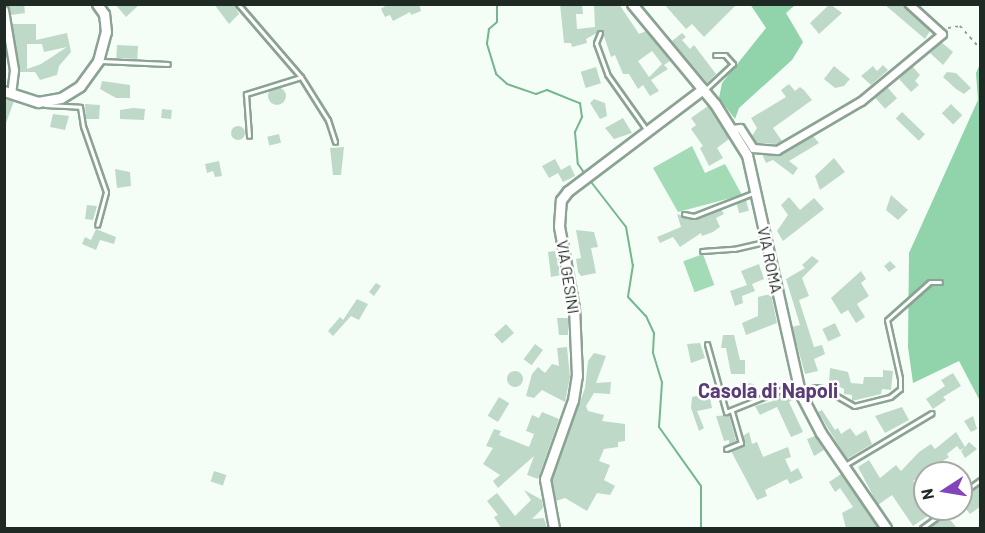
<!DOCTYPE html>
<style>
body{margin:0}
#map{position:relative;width:985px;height:533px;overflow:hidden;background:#f4fef7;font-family:Barlow,sans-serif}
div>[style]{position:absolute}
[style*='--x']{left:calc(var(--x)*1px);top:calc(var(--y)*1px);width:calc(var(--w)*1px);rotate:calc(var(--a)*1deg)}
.green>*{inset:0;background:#a3dbb7;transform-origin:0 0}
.forest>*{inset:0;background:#91d3aa}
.stream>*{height:2px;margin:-1px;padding:0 1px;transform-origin:1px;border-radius:1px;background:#74b68e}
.building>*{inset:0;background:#bfd9c8;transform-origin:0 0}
.round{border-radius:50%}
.path>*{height:1.5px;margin-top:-0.75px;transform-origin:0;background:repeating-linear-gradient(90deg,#96a09a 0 3px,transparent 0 7.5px)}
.roads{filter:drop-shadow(2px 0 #8ba393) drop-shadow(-2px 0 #8ba393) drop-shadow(0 2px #8ba393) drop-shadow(0 -2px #8ba393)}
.lane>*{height:3px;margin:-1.5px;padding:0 1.5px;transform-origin:1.5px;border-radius:1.5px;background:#fff}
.street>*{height:7px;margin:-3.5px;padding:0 3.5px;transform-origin:3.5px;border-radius:3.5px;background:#fff}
.secondary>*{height:9px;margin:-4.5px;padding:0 4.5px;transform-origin:4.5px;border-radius:4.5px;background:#fff}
span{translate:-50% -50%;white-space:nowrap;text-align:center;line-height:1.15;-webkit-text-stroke:5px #fff;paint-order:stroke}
.street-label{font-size:16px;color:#202a24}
.quarter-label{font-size:20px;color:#593b76;font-weight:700}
.frame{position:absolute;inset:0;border:6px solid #202a24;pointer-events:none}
.north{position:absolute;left:913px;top:461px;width:60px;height:60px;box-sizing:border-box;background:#fff;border:2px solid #a6aaa7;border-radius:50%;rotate:258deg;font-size:16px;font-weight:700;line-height:24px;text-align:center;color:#202a24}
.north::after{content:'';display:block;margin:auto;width:21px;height:27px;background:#8545ba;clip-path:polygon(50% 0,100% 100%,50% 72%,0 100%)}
</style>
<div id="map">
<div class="green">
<i style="clip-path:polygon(692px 146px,705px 173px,725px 164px,742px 195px,678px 212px,653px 168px)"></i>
<i style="left:703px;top:254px;width:33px;height:21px;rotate:70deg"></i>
</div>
<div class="forest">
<i style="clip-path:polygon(750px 4px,795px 5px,786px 13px,803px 42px,792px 60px,739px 108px,735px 119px,719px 98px,722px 83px,766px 28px)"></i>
<i style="clip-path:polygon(980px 64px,980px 401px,959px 361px,913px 383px,908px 347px,909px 253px,978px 100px,976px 73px)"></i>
</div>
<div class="stream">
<i style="--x:497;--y:4;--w:18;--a:90"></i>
<i style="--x:497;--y:22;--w:11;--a:139"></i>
<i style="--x:489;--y:29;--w:15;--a:98"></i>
<i style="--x:487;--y:44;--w:31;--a:73"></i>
<i style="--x:496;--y:74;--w:15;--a:42"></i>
<i style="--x:507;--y:84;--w:31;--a:19"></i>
<i style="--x:536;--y:94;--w:12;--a:-20"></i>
<i style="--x:547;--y:90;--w:35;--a:22"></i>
<i style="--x:580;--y:103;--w:14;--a:82"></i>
<i style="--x:582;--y:117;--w:17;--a:115"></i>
<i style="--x:575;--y:132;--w:32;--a:85"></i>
<i style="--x:578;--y:164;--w:12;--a:55"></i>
<i style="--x:588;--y:178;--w:62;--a:52.2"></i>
<i style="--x:626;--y:227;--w:39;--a:80"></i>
<i style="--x:633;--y:265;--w:32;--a:99"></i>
<i style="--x:628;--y:297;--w:26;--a:47"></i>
<i style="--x:646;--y:316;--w:19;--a:65"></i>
<i style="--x:654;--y:333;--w:20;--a:93"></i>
<i style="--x:653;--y:353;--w:30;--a:73"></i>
<i style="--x:662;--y:382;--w:45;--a:93.8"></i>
<i style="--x:659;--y:427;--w:72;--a:54.6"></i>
<i style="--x:701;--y:486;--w:42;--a:90"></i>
</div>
<div class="building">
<i style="clip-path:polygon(6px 4px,24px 4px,25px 13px,11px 15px)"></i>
<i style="clip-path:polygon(115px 4px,140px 4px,126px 17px)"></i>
<i style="clip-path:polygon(214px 4px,234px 4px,239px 14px,229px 24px)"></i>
<i style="clip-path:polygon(388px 4px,419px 4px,421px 11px,411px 15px,410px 12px,393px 21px,390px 15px,385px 17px,381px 9px)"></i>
<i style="clip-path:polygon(evenodd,560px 4px,582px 5px,583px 14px,576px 14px,577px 29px,595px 27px,594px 4px,619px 4px,639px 34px,646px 31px,670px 61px,664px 65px,668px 69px,651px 80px,659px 91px,650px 96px,643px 85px,638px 89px,629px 74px,623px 74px,615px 55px,611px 57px,602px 30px,586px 39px,587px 43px,572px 47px,571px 43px,564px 43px,560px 4px,652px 51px,662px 64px,649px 77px,638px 61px,652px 51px)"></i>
<i style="clip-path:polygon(664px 4px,737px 4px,704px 37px,692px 24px,686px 29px)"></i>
<i style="clip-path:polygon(830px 4px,842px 13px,819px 34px,810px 23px)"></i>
<i style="clip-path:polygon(884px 4px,904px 4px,930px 31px,925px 39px)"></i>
<i style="clip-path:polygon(evenodd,12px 24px,36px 24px,36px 40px,67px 33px,71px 52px,59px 66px,57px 75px,40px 80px,35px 72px,19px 72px,12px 24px,27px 44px,42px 44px,44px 52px,67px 47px,41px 64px,27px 69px,27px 44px)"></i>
<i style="clip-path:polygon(682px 33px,686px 37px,682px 40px,690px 49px,694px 45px,716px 74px,707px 83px,672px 41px)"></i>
<i style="clip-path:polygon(941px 42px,953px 52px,943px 65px,930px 53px)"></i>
<i style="left:117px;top:45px;width:21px;height:13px;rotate:3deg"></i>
<i style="clip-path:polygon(883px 65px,888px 70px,871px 85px,861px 76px,873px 66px,877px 71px)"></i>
<i style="clip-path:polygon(834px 66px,850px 79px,844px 86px,835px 88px,824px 79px)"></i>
<i style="clip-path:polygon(912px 66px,920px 75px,915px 81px,919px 85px,911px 92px,899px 79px)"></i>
<i style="left:596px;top:67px;width:17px;height:16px;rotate:73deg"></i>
<i style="clip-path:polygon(947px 72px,956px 73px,971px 88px,964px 94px,956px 89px,943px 77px)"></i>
<i style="clip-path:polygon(102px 81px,130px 85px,130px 98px,116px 98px,100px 89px)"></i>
<i style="clip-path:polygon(789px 84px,795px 91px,800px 87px,804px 90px,812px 100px,773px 128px,782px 141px,776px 144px,757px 143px,752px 136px,757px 128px,751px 118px,786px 97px,781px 90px)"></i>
<i style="left:887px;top:87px;width:15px;height:16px;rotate:48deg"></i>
<i class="round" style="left:268px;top:87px;width:18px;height:18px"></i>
<i style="clip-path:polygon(7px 99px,14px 101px,5px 126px,4px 105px)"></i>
<i style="clip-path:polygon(594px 99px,605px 103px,607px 116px,600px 119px,590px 103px)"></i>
<i style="clip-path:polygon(85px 104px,100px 105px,99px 119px,86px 119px)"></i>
<i style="left:951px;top:104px;width:16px;height:13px;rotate:45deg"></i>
<i style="clip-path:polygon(708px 106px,729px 139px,717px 148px,723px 158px,709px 166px,700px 148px,703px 146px,691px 129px,696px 125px,691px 118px)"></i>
<i style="clip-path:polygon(133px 108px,145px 109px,144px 120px,120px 119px,120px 110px)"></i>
<i style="left:162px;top:109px;width:10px;height:9px;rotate:6deg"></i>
<i style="left:902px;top:112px;width:32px;height:9px;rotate:44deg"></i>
<i style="clip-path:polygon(53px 114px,69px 116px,65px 130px,50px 127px)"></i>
<i style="clip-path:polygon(623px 118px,632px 133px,614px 139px,605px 128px)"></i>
<i class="round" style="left:231px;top:126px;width:14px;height:14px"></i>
<i style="left:279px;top:134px;width:9px;height:12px;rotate:77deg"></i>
<i style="clip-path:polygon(813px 136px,819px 143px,789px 161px,798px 168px,793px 175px,773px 160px,766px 163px,762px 154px,779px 155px)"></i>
<i style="clip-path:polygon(344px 147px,341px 175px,333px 175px,330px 148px)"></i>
<i style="clip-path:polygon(834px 158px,845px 172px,820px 190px,815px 176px)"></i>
<i style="clip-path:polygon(555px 159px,561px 170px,570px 165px,575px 176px,563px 182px,558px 173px,549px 178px,542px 166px)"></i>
<i style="clip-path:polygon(219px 161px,222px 176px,215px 177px,213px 171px,207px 173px,205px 164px)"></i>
<i style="clip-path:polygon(115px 169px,130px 172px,131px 186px,117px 188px)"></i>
<i style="clip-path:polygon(891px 195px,908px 210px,898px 220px,886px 210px)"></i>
<i style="clip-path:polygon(789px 197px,800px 210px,814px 198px,824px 209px,783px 241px,777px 231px,788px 215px,781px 205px)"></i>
<i style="left:746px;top:200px;width:11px;height:10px;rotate:75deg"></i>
<i style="clip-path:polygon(87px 205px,97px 206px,93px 220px,85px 219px)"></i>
<i style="clip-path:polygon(721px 209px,724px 214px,716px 218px,720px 227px,713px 232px,702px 236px,701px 233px,680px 247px,673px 237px,660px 243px,657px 237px,681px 227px,677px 214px,695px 220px)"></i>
<i style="clip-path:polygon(96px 229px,116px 237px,114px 244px,100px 240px,96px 250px,82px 244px,85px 237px,91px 240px)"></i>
<i style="clip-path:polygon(576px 230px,594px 232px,598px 247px,591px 248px,596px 273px,581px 276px,578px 272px,576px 259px,581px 258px)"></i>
<i style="clip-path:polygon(555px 251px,561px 275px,551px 277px,548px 252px)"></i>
<i style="clip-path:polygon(812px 256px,819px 261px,802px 278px,809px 296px,799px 300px,814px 347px,822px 345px,825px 354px,814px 359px,818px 371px,805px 374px,792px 327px,800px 325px,786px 279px,805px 268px,802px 265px)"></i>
<i style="clip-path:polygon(890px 261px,896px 267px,889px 272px,884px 266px)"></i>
<i style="clip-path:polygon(759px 264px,764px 279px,752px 284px,755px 291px,742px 296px,743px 303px,735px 306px,730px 291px,747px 285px,741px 271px)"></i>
<i style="clip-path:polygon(861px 271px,866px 279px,861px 283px,869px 296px,857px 304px,865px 317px,856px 323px,848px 310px,841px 314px,831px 298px)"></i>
<i style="clip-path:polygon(376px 283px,381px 286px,374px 296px,369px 292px)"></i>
<i style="clip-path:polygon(771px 294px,777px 323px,746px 335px,742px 323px,758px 316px,758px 297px)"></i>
<i style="clip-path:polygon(357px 299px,368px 304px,359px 320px,351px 316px,333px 336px,328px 331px,340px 317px,343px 320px)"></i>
<i style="clip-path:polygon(557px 318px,568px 318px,568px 335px,559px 335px)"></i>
<i style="left:835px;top:323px;width:14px;height:14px;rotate:65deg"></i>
<i style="left:506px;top:324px;width:12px;height:16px;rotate:48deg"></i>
<i style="clip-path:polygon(723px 335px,734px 335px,740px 360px,745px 360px,745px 374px,731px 374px,726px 348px,721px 348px)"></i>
<i style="clip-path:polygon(700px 343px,705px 358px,691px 363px,687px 344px)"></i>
<i style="left:535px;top:344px;width:10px;height:19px;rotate:37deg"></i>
<i style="clip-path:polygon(567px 347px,570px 377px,565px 402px,542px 390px,534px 398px,526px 396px,532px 374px,538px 367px,545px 373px,552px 364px,559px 366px,557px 348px)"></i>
<i style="clip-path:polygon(594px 353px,606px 356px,596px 383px,611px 382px,610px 394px,594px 393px,586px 406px,588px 411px,604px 415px,602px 421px,625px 424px,625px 441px,618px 442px,618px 447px,604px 449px,599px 461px,610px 465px,604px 480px,615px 486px,610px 495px,597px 493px,587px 511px,565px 498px,556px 501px,552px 480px,585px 388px,588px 361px)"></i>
<i style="clip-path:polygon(830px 368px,848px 372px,851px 383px,863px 384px,864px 377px,883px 377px,883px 370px,893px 371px,891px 390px,882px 389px,881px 394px,852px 401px,852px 395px,844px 394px,844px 389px,829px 382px)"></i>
<i class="round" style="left:507px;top:371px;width:16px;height:16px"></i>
<i style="clip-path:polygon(953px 373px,961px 386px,943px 397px,946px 400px,933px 409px,926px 399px,945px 386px,941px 380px)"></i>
<i style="clip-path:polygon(740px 382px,754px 384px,754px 395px,727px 400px,727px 387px,740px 386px)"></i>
<i style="clip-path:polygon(792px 390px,796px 399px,789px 402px,803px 432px,791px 437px,777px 407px,760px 415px,755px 406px,773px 401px,773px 398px)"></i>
<i style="clip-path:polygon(709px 393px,712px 408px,697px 411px,704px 428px,699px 431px,691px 408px,692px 397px)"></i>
<i style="left:499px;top:397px;width:12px;height:22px;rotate:31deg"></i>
<i style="clip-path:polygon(902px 407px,909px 420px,885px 433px,875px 416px)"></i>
<i style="clip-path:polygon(822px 410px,835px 430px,838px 428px,841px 434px,850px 428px,856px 436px,866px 430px,872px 444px,847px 459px,818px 412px)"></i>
<i style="clip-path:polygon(542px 412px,559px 419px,538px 479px,527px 475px,534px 456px,498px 488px,493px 481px,500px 475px,483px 464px,493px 448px,486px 446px,494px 429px,501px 431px,499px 435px,529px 447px,534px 434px,526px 431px,532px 415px,539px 418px)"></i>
<i style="clip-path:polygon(729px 415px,736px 441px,729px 444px,729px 440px,724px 441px,716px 416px)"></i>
<i style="clip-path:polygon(973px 416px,977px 429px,971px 432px,964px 421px)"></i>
<i style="clip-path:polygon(749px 432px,752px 444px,757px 442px,763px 457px,788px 447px,791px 457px,785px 459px,791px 472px,798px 468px,803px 478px,790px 484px,787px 479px,765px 490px,767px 496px,757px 500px,731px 451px,743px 446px,743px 436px)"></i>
<i style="clip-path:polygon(956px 432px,965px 447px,969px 442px,977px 449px,965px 458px,961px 451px,964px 448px,960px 450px,957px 446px,947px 454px,949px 457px,913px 481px,922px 491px,925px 488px,925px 509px,938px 509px,913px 526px,892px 495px,878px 505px,858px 467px,869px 460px,880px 478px,896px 465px,901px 471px,919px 452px,931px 444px,935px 449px)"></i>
<i style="clip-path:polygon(815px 436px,824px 450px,814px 456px,807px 439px)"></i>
<i style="clip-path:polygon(949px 463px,953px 470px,939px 473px)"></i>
<i style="left:214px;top:471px;width:13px;height:11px;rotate:18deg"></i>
<i style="clip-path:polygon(841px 474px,878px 528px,846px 528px,842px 513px,853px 507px,840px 488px,835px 492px,829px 482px)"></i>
<i style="clip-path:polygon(979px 485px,981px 506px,970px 514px,965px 508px,961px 512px,961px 498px)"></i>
<i style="clip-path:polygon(524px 490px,542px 500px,543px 508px,532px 519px,544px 518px,547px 528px,501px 528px,494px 517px,498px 515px,487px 501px,497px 493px,515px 516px,531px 500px)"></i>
<i style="clip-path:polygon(946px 515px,957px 528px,929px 528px,934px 524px)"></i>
</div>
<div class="path">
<i style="--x:948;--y:28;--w:12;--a:-9"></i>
<i style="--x:960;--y:26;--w:30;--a:48"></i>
</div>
<div class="roads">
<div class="lane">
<i style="--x:238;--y:4;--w:96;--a:49.2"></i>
<i style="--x:301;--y:77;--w:58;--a:162.8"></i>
<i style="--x:246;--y:94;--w:42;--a:85.9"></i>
<i style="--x:600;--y:33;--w:11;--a:112"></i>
<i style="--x:596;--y:43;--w:33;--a:70"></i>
<i style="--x:607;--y:74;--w:67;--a:54.7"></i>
<i style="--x:101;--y:61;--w:67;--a:2.6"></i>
<i style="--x:301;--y:77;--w:51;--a:57.9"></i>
<i style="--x:328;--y:120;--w:23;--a:72"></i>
<i style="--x:706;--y:89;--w:37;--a:-43"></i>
<i style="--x:733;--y:64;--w:12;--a:-132"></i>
<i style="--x:725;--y:55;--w:10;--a:180"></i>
<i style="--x:45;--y:105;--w:35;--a:3"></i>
<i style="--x:80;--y:107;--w:19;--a:81"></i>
<i style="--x:83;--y:126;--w:70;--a:70.8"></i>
<i style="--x:106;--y:192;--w:34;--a:105"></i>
<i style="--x:684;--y:214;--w:10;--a:11"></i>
<i style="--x:694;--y:216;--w:63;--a:-21.3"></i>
<i style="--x:702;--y:251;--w:32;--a:-4"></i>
<i style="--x:734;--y:249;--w:31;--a:-13"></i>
<i style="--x:707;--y:344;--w:71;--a:74.4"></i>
<i style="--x:726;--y:412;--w:75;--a:-21.8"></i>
<i style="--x:802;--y:392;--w:14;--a:-21"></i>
<i style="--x:815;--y:387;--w:8;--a:7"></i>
<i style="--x:823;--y:388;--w:36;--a:30"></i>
<i style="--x:854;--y:406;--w:37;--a:-14"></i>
<i style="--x:890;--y:397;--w:13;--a:-39"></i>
<i style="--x:900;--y:389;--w:11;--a:-90"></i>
<i style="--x:900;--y:378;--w:59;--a:-102.6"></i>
<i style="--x:887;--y:320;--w:57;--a:-41.5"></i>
<i style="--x:930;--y:282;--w:10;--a:0"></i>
<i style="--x:726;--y:449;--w:16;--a:-22"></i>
<i style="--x:741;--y:443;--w:33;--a:-106"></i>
<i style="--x:845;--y:465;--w:101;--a:-30.9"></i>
<i style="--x:961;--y:494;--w:24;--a:-36"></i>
<i style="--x:922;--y:528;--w:32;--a:-36"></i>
</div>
<div class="street">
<i style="--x:4;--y:10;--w:61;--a:80.5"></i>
<i style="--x:14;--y:70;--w:23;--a:97"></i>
<i style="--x:732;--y:129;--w:8;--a:-7"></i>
<i style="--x:740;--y:128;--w:24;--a:57"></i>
<i style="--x:753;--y:148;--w:24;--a:5"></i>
<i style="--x:777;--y:150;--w:97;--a:-30.3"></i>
<i style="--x:861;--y:101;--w:105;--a:-39.6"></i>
<i style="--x:942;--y:34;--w:45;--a:-137.7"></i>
</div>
<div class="secondary">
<i style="--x:632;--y:4;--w:130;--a:50.3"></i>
<i style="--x:715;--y:104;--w:60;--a:57.9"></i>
<i style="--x:747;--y:155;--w:244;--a:77.4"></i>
<i style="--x:800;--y:393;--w:45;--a:62.3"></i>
<i style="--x:821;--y:433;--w:115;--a:55.6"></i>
<i style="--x:4;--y:91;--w:36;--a:18"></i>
<i style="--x:38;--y:102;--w:23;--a:-10"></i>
<i style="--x:61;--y:98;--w:22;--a:-32"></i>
<i style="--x:80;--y:86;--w:31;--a:-54"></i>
<i style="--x:98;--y:61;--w:30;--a:-75"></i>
<i style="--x:106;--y:32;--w:18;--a:-96"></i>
<i style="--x:104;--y:14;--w:12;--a:-125"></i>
<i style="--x:554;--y:528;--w:50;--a:-100.4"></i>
<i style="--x:545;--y:479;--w:84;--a:-70.5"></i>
<i style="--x:573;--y:400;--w:24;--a:-81"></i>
<i style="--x:577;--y:376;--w:68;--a:-92.5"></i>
<i style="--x:574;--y:308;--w:83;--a:-100.4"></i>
<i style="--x:559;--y:226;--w:26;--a:-86"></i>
<i style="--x:561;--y:200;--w:11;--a:-52"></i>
<i style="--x:568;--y:191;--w:169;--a:-37.1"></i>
</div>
</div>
<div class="street-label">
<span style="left:770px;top:260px;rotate:78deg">VIA ROMA</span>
<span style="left:568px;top:277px;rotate:81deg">VIA GESINI</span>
</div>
<div class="quarter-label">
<span style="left:768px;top:390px">Casola di Napoli</span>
</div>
<div class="frame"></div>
<div class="north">N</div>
</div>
